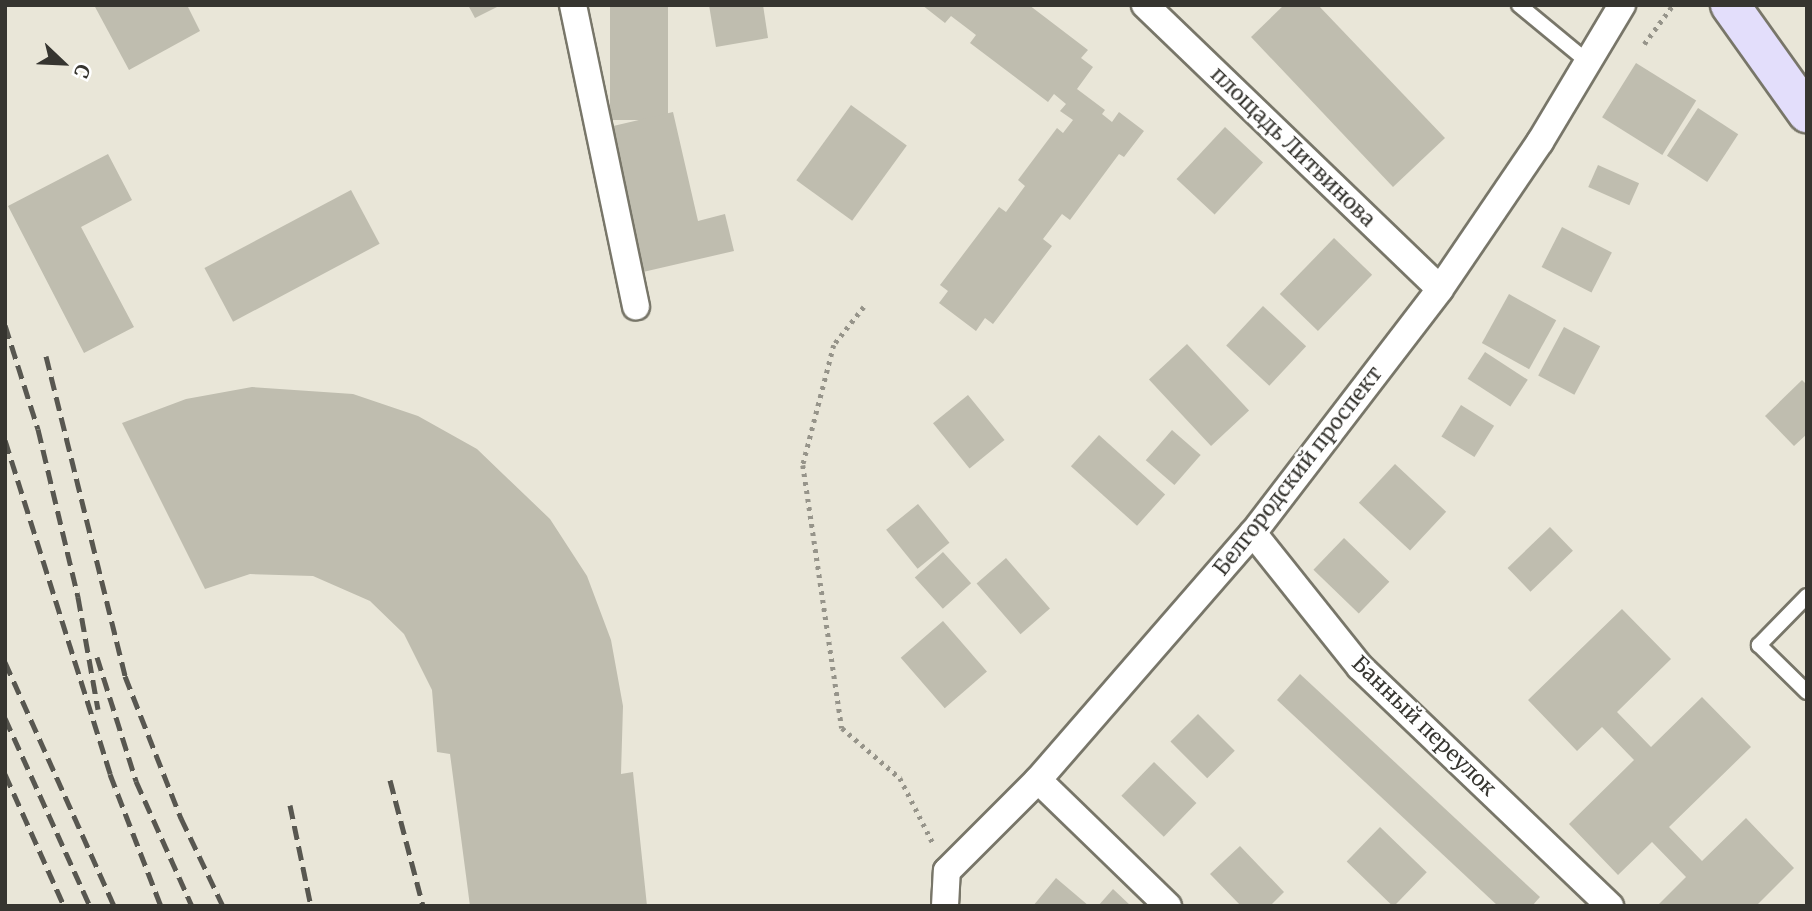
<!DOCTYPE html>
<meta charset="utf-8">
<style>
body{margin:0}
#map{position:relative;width:1812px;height:911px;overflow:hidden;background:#e9e6d8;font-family:Merriweather,serif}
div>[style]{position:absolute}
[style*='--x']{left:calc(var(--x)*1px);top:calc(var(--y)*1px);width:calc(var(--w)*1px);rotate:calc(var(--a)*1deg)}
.building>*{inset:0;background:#bfbdaf;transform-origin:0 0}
.path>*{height:4.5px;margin-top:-2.25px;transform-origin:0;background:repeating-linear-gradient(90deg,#96948a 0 3.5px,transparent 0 8.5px)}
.roads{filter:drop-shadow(2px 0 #787669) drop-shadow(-2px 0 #787669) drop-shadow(0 2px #787669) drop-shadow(0 -2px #787669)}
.service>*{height:14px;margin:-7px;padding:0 7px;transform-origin:7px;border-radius:7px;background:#fff}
.minor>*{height:26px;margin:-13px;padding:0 13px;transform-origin:13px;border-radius:13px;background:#fff}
.secondary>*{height:38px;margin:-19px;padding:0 19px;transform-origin:19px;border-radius:19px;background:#e3defb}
.rail>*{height:5px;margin-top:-2.5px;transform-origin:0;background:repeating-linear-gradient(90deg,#585750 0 14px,transparent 0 21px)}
span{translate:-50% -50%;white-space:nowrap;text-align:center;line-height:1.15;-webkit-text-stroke:5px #fff;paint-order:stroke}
.street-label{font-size:21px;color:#363530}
.frame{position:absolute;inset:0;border:7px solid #363530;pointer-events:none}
.north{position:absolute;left:28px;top:28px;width:70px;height:70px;-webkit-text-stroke:5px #fff;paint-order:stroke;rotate:113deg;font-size:19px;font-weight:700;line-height:28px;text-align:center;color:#363530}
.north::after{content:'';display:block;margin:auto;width:24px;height:32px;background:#363530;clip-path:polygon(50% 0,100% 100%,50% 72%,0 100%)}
</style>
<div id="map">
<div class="building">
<i style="clip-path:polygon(94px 5px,187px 5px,200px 31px,129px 70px)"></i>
<i style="clip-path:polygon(468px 5px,501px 5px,475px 18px)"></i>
<i style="left:610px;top:5px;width:58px;height:115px"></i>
<i style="clip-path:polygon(709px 5px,763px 5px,768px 38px,716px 47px)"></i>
<i style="clip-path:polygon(922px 5px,1029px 5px,1088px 50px,1081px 58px,1093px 67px,1077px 89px,1105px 110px,1102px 114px,1112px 122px,1119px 112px,1144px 131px,1124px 157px,1119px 154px,1070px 220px,1062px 214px,1043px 239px,1052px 246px,993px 324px,985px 318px,976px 331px,939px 303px,948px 291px,940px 285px,999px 207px,1006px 212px,1025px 186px,1018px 180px,1057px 128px,1063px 133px,1073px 120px,1060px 111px,1066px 104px,1054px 94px,1048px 102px,970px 43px,976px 35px,951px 16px,945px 23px)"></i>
<i style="clip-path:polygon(1284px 5px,1318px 5px,1445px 138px,1393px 187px,1251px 37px)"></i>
<i style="left:1636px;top:63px;width:71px;height:64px;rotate:32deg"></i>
<i style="left:851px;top:105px;width:69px;height:93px;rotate:36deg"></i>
<i style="left:1698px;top:108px;width:48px;height:57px;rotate:33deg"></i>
<i style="clip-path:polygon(673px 112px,698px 221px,725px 214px,734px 251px,643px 272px,609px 127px)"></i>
<i style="left:1225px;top:127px;width:52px;height:71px;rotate:43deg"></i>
<i style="clip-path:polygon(108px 154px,132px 200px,81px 227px,134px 327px,84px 353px,8px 206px)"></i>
<i style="left:1598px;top:165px;width:45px;height:24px;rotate:24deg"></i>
<i style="left:351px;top:190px;width:61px;height:166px;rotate:62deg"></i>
<i style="left:1562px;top:227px;width:56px;height:45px;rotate:27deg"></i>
<i style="left:1334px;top:238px;width:53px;height:78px;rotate:44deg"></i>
<i style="left:1509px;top:294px;width:54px;height:56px;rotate:29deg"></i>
<i style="left:1263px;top:306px;width:59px;height:54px;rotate:43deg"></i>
<i style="left:1564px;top:327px;width:41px;height:55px;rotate:28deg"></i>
<i style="left:1187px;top:344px;width:91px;height:52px;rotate:47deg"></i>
<i style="left:1485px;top:352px;width:51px;height:32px;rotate:33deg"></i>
<i style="clip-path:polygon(1802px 380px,1807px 385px,1807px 434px,1794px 446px,1765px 416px)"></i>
<i style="clip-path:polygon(252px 387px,353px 394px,418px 416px,477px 449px,550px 519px,587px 576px,611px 640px,623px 706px,621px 774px,633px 772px,647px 906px,470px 906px,450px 754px,437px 752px,432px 690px,404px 634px,370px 601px,313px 576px,250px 574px,205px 589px,122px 423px,186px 399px)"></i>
<i style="left:968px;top:395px;width:58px;height:45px;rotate:51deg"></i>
<i style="left:1461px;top:405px;width:39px;height:37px;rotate:32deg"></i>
<i style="left:1172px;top:430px;width:38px;height:40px;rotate:41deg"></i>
<i style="left:1099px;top:435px;width:89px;height:42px;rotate:42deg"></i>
<i style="left:1395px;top:464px;width:70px;height:53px;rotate:43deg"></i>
<i style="left:918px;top:504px;width:50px;height:41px;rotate:51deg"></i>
<i style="left:1550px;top:527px;width:33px;height:59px;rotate:46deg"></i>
<i style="left:1344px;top:538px;width:63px;height:44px;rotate:44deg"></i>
<i style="left:943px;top:552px;width:42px;height:38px;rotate:48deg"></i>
<i style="left:1006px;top:558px;width:67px;height:39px;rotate:49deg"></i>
<i style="clip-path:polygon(1622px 609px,1671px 659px,1617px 712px,1651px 747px,1702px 697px,1751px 747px,1669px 827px,1702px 861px,1746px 818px,1794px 868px,1756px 906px,1657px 906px,1686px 877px,1652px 842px,1618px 875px,1569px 824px,1634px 760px,1602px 727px,1577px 751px,1528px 700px)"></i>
<i style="left:943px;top:621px;width:67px;height:56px;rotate:49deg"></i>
<i style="clip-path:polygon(1300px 674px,1540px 897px,1532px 906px,1498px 906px,1277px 700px)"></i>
<i style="left:1198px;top:714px;width:52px;height:39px;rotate:45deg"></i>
<i style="left:1154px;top:762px;width:59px;height:47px;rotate:44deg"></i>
<i style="left:1380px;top:827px;width:65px;height:48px;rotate:44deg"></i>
<i style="clip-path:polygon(1240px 846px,1284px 892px,1270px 906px,1241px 906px,1210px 874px)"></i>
<i style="clip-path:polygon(1056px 878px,1089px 906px,1033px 906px)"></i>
<i style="clip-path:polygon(1113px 889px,1131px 906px,1098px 906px)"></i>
</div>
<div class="path">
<i style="--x:1644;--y:44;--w:49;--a:-53.4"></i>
<i style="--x:864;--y:307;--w:48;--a:128.3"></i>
<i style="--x:834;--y:345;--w:124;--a:104.5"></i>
<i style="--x:803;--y:465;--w:266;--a:81.6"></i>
<i style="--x:842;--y:728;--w:77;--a:40.8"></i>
<i style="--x:900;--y:778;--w:75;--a:63.1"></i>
</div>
<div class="roads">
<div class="service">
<i style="--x:1519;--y:5;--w:89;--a:39.6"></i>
<i style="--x:1807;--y:596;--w:69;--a:134.4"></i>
<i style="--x:1759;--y:645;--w:67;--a:44.4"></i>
</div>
<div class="minor">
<i style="--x:573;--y:5;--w:308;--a:78.2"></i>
<i style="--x:1145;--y:5;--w:409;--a:43.9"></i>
<i style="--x:1253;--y:533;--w:171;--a:51.4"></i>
<i style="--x:1360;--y:667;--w:346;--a:43.7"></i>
<i style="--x:1038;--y:780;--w:181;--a:44.1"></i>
<i style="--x:945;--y:906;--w:35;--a:-87"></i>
<i style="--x:947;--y:871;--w:129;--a:-45"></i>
<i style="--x:1038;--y:780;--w:327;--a:-49"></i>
<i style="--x:1253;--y:533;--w:307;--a:-52.5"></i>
<i style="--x:1440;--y:289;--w:178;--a:-55.8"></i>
<i style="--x:1540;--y:142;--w:160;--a:-59.1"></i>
</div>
<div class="secondary">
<i style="--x:1730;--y:5;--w:133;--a:54.5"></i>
</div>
</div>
<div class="rail">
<i style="--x:5;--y:325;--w:109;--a:72.4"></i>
<i style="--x:38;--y:429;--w:173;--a:76.6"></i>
<i style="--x:78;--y:597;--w:114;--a:79.9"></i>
<i style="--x:46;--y:356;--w:330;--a:76.1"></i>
<i style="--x:125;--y:676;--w:153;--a:68.5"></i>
<i style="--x:181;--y:818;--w:98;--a:64.5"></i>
<i style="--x:5;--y:440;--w:350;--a:72.5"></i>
<i style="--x:110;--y:774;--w:142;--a:68.9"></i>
<i style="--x:97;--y:657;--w:130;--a:72.5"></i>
<i style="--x:136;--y:781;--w:137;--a:65.9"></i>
<i style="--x:5;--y:662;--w:267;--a:65.9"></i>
<i style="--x:5;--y:718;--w:206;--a:65.7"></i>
<i style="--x:5;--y:774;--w:145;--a:65.9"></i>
<i style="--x:390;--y:780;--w:130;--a:75.3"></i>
<i style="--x:290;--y:805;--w:103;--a:78.3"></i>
</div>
<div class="street-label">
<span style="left:1293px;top:147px;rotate:44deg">площадь Литвинова</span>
<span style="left:1298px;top:471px;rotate:-52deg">Белгородский проспект</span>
<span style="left:1424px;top:726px;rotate:44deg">Банный переулок</span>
</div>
<div class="frame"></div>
<div class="north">С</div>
</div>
